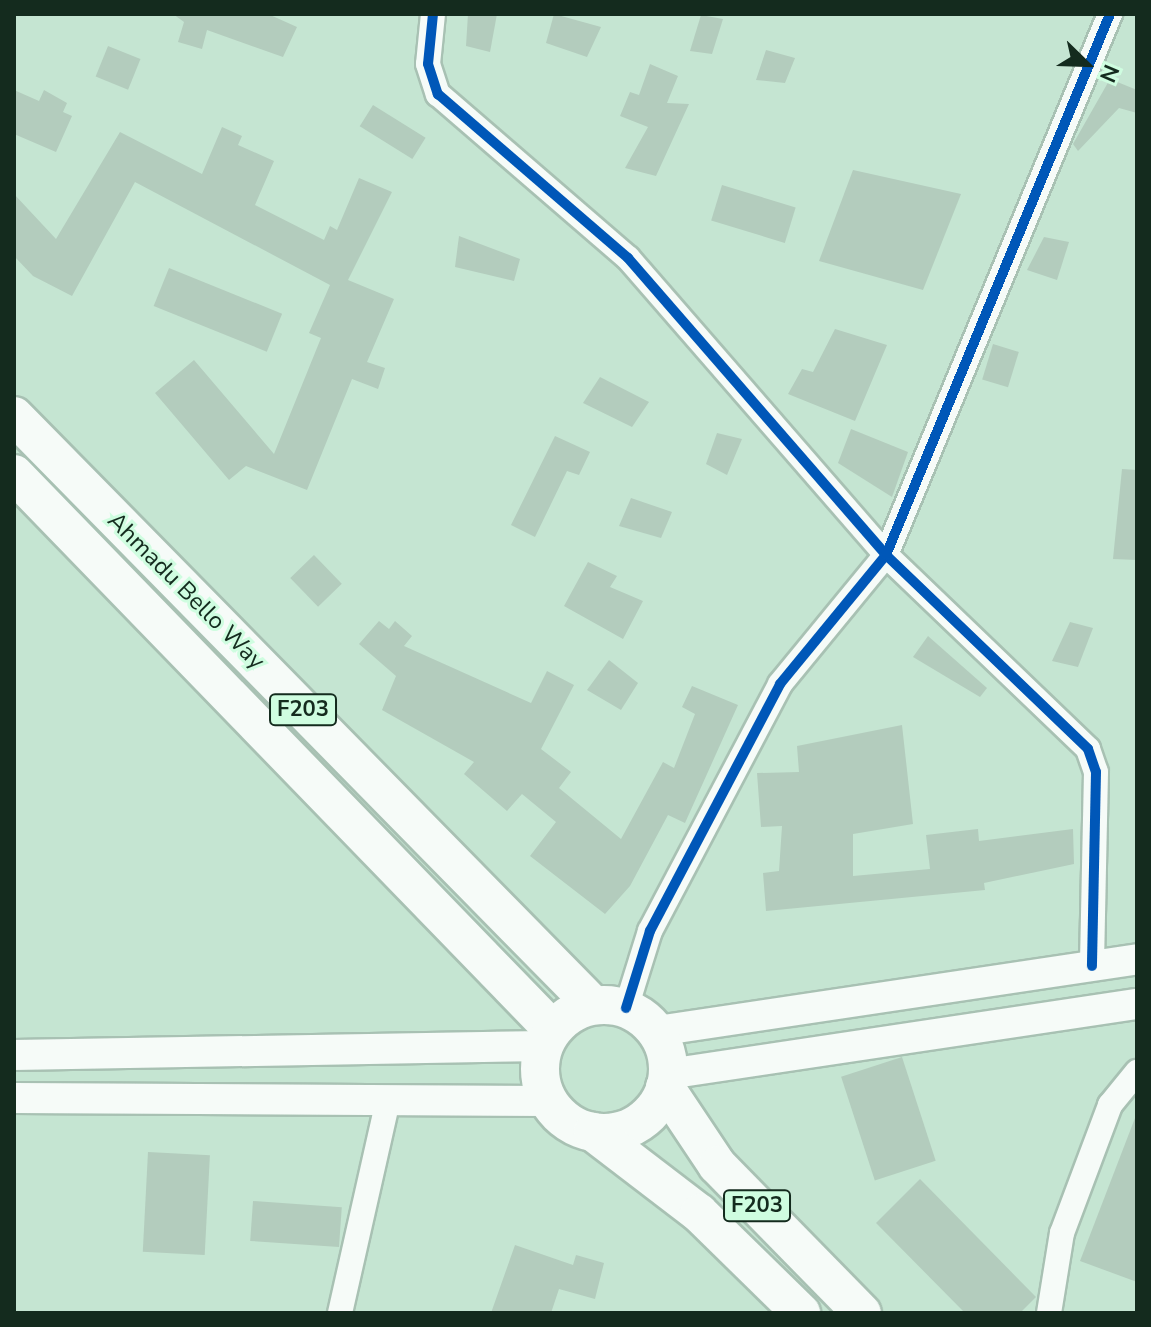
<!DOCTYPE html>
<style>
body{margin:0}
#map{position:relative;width:1151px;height:1327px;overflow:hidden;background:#c5e5d2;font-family:"Nunito Sans",sans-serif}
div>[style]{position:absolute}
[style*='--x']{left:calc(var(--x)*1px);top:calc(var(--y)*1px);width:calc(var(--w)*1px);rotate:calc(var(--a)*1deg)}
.building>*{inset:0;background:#b3ccbd;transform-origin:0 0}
.roads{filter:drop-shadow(2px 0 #a8c1b3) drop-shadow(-2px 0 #a8c1b3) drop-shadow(0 2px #a8c1b3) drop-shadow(0 -2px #a8c1b3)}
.minor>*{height:24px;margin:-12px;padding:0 12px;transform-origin:12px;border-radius:12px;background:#f6fbf8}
.tertiary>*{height:30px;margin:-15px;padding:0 15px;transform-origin:15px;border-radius:15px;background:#f6fbf8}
.primary>*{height:38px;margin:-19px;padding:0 19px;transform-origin:19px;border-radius:19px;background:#f6fbf8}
.primary>.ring{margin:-19px;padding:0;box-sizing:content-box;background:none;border:38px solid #f6fbf8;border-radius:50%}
.cycleway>*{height:10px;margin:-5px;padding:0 5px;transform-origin:5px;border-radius:5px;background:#0057b8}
span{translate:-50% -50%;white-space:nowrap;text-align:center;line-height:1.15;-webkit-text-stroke:6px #cffde0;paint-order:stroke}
.shield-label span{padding:2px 6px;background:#cffde0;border:2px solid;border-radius:6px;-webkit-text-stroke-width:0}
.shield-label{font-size:22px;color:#142b1e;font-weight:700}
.street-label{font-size:24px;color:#142b1e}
.frame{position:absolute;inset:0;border:16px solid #142b1e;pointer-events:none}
.north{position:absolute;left:1047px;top:24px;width:80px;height:80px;-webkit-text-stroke:6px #cffde0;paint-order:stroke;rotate:113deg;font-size:22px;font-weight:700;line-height:32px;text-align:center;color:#142b1e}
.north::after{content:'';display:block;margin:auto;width:28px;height:36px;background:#142b1e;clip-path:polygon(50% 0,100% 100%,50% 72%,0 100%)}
</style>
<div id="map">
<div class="building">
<i style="clip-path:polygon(173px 14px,268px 14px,297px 27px,283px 57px,207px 30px,202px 49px,178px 42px,184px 22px)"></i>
<i style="clip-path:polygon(468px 14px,497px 14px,490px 52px,466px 46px)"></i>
<i style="clip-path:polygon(554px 14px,601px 27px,587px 57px,546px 43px)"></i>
<i style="clip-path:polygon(701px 15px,723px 19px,712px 54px,690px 51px)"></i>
<i style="left:108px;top:46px;width:35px;height:33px;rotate:22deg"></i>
<i style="clip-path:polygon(766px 50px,795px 58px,785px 83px,756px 80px)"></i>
<i style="clip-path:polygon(650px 64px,678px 76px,667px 103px,689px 104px,656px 176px,625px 168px,648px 127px,620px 116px,630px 92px,639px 95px)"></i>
<i style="clip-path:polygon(1110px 79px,1137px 90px,1137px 113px,1119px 108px,1078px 151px,1073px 144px)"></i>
<i style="clip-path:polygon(14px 90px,39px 101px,44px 90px,67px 103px,63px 112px,72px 116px,56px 152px,14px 134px)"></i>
<i style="left:373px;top:105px;width:62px;height:25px;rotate:32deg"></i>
<i style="clip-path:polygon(222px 127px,242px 136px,238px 145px,274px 161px,255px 205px,324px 240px,330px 226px,337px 230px,359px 178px,392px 192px,348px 280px,394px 299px,367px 362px,385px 368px,378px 389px,352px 379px,307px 490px,246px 466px,229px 480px,155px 393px,194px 360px,274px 454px,321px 338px,309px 333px,330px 285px,135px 182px,72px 296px,33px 276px,14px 256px,14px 194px,56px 239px,120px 132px,202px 174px)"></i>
<i style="clip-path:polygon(853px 170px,961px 194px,923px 290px,819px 261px)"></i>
<i style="left:722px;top:185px;width:77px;height:37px;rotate:17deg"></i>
<i style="clip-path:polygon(459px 236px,520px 259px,514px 281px,455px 267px)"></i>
<i style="clip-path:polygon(1044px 237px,1069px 242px,1057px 280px,1027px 270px)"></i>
<i style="left:169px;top:268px;width:122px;height:41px;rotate:22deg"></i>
<i style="clip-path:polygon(835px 329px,887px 345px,855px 421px,788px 394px,802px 369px,813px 372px)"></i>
<i style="left:993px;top:344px;width:27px;height:37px;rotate:17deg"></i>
<i style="clip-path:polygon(600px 377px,649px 402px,632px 427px,583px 403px)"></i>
<i style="clip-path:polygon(851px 429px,908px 452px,892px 497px,838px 463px)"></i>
<i style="clip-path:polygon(717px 433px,742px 439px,727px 475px,706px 464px)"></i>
<i style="clip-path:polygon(555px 436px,590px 452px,579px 475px,567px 471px,535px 537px,511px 525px)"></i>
<i style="clip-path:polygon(1122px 469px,1137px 470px,1137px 560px,1113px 559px)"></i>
<i style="clip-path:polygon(631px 498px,672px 512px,661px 538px,619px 526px)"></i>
<i style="left:314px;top:555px;width:40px;height:33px;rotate:46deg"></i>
<i style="clip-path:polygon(588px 562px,617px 576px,610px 587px,643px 601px,623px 639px,564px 606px)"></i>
<i style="clip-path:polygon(379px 621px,389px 629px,395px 621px,412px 636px,404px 646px,531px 703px,547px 671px,574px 685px,541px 749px,571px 772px,559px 788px,621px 839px,663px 762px,674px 768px,695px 714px,682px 707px,692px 686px,738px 705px,685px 823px,668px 815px,630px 886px,605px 914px,530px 856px,556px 822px,522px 794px,507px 811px,464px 774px,474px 762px,382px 710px,396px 676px,359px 644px)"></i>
<i style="clip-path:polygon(1070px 622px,1093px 628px,1078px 667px,1052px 661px)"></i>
<i style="clip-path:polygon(928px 636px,987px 688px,980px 697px,913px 657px)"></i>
<i style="clip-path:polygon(609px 660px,638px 683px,621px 710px,587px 690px)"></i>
<i style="clip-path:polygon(902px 725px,913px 824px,853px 834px,853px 876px,930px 869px,926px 835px,978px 829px,979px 841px,1073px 829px,1074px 864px,984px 883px,985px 890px,766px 911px,763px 873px,779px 871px,782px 826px,761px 827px,757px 773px,799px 772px,797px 746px)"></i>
<i style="left:902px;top:1057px;width:109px;height:64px;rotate:72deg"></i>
<i style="clip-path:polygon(1135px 1118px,1137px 1118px,1137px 1282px,1080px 1261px)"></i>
<i style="left:148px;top:1152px;width:62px;height:100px;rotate:3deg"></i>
<i style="clip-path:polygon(920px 1179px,1036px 1297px,1020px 1313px,965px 1313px,876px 1223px)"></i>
<i style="left:253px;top:1201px;width:89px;height:40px;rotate:4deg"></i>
<i style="clip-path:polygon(515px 1245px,573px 1265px,576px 1255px,604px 1263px,595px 1299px,559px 1289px,551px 1313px,491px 1313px)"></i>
</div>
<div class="roads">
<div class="minor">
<i style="--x:433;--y:14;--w:50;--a:95.7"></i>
<i style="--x:428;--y:64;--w:32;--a:72"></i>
<i style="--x:438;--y:94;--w:251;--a:40.8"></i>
<i style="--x:628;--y:258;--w:393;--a:49"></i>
<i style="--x:886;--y:555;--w:280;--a:43.8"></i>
<i style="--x:1088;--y:749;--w:24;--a:71"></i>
<i style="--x:1096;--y:772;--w:194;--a:91.2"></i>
<i style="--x:626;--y:1008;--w:81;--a:-72.7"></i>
<i style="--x:650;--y:931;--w:279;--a:-62.2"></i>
<i style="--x:780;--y:684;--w:167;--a:-50.6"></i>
<i style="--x:886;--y:555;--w:586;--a:-67.51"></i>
<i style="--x:340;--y:1313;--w:214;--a:-77.3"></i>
<i style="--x:1049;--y:1313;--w:81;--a:-80.8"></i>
<i style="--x:1062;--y:1233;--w:137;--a:-69.4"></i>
<i style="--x:1110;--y:1105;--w:43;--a:-50.7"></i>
</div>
<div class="tertiary">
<i style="--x:657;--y:1031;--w:485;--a:-8.5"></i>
<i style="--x:14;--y:1055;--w:530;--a:-0.97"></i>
<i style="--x:668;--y:1074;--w:474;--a:-8.5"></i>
<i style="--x:14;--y:1098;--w:535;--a:0.32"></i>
</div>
<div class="primary">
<i style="--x:14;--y:416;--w:826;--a:45.49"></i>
<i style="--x:14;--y:474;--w:774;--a:45.89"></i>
<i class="ring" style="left:540px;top:1005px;width:90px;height:90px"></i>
<i style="--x:665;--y:1087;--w:94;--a:56.3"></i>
<i style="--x:717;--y:1165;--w:207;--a:45.6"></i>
<i style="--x:593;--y:1132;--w:133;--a:37.4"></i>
<i style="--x:699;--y:1213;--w:143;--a:44.4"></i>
</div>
</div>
<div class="cycleway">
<i style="--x:433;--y:14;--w:50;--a:95.7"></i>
<i style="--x:428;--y:64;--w:32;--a:72"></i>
<i style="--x:438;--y:94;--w:251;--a:40.8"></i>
<i style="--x:628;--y:258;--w:393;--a:49"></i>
<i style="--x:886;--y:555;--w:280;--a:43.8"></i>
<i style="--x:1088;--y:749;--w:24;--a:71"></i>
<i style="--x:1096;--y:772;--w:194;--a:91.2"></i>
<i style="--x:626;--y:1008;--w:81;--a:-72.7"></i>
<i style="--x:650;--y:931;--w:279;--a:-62.2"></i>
<i style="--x:780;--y:684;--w:167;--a:-50.6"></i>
<i style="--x:886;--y:555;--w:586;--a:-67.51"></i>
</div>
<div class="shield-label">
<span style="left:303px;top:710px">F203</span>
<span style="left:757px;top:1206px">F203</span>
</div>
<div class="street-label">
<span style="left:186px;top:591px;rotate:45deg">Ahmadu Bello Way</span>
</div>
<div class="frame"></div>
<div class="north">N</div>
</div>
